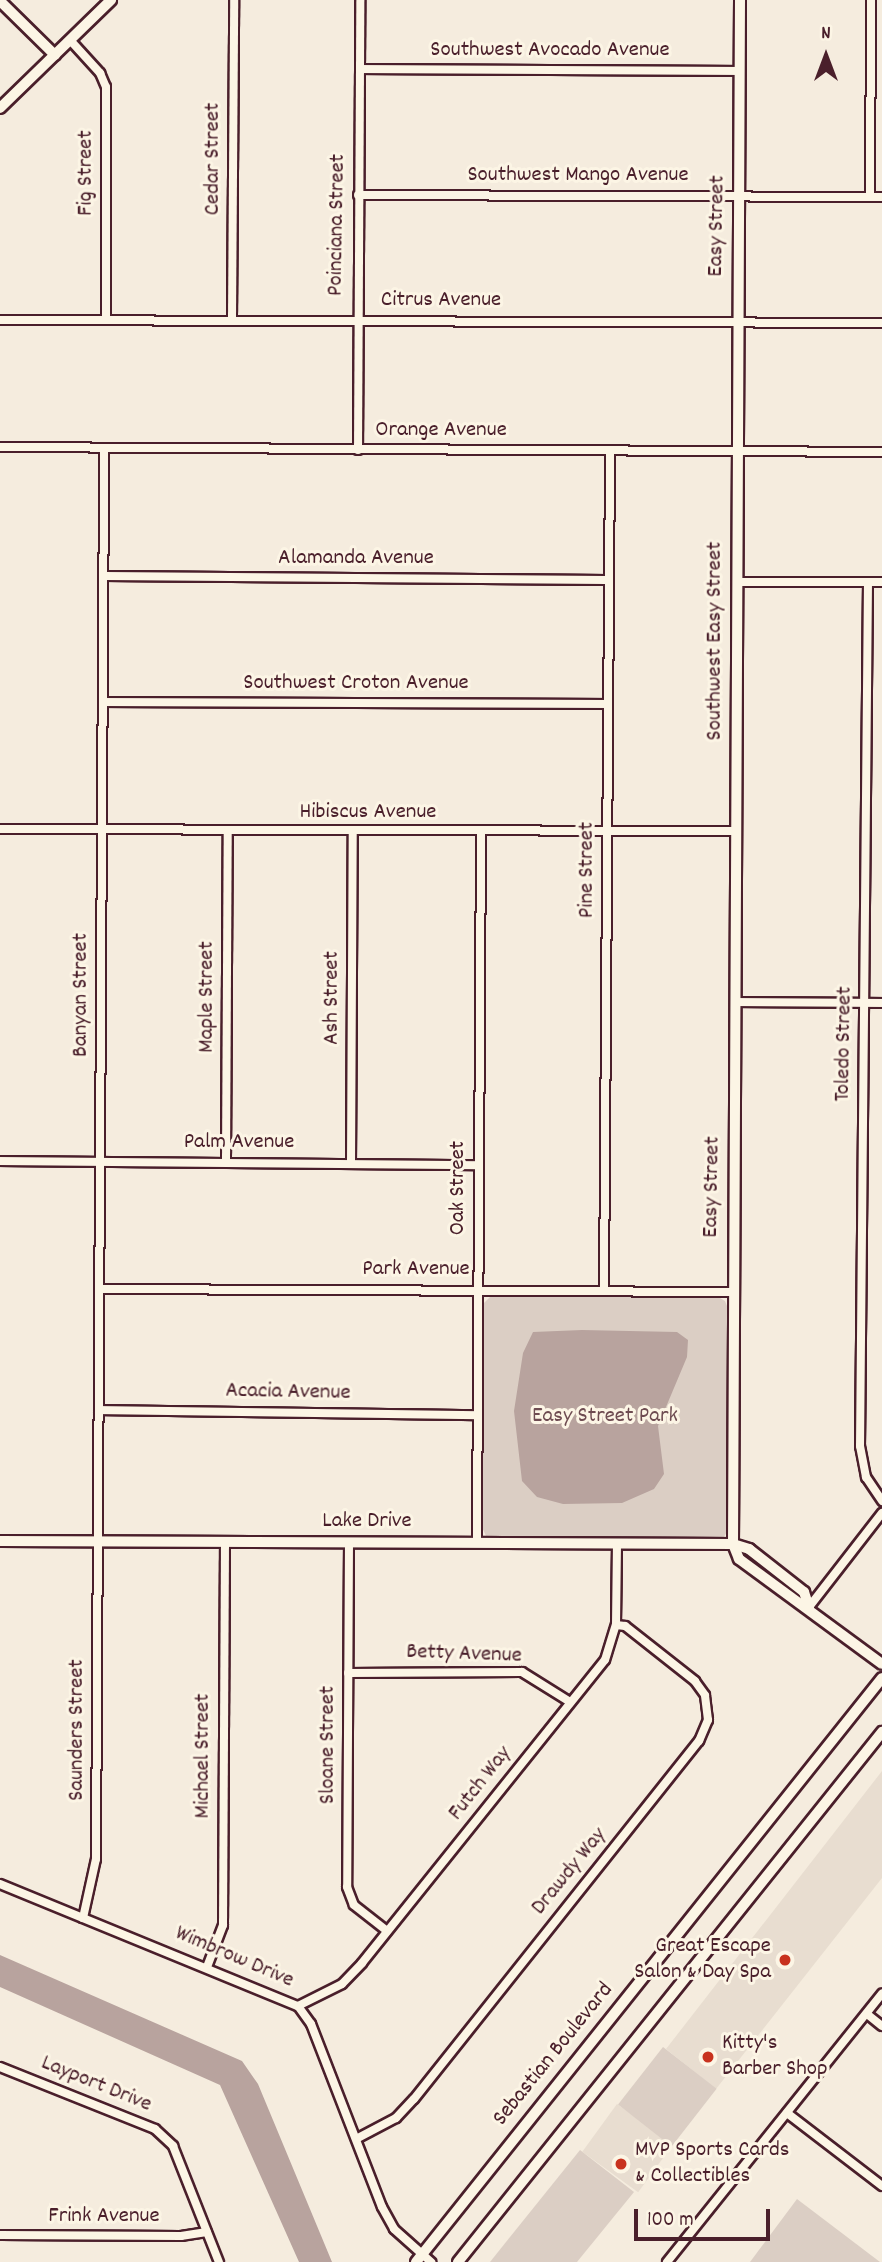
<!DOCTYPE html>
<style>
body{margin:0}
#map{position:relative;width:882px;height:2262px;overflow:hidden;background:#f5ecde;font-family:Dekko,sans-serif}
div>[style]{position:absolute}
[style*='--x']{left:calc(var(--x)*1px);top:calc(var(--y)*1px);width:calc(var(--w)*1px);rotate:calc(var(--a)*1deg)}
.built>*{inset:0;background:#e8ddd0;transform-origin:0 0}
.green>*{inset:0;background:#dbcec4;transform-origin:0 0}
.water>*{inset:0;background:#b8a39e}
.roads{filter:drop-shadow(2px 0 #4a1f2b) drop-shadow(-2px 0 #4a1f2b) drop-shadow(0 2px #4a1f2b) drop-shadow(0 -2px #4a1f2b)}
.street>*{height:8px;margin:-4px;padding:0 4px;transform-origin:4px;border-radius:4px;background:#fcf5e5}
.secondary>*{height:10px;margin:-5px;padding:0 5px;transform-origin:5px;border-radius:5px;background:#fcf5e5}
.dots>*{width:19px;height:19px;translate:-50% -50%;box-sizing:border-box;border:4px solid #fcf5e5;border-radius:50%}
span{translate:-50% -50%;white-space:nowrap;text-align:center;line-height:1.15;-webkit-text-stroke:6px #fcf5e5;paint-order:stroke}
.street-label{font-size:23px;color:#4a1f2b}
.park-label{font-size:23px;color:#6e4b51}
.poi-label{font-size:23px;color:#4a1f2b}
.right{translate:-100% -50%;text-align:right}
.left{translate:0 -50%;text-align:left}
.north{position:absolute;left:791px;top:21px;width:70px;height:70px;-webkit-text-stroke:5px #fcf5e5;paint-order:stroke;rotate:0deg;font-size:19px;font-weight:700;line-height:28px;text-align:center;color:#4a1f2b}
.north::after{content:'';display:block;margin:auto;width:24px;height:32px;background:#4a1f2b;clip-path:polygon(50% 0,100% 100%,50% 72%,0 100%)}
.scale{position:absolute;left:634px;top:2209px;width:136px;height:32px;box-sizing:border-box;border:4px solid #4a1f2b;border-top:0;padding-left:9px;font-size:21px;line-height:24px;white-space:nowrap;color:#4a1f2b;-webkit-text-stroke:5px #fcf5e5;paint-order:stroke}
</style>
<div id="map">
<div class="built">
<i style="clip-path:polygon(882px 1771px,882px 1878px,716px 2089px,666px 2049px)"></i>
<i style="left:617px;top:2104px;width:69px;height:59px;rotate:36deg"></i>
</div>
<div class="green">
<i style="clip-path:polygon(494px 1293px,715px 1295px,725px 1301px,729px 1311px,728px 1530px,724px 1537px,493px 1540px,486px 1536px,481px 1525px,481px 1306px)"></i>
<i style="left:663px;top:2047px;width:68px;height:73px;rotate:38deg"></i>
<i style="clip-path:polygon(580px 2150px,634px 2192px,577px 2262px,490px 2262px)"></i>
<i style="clip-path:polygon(797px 2199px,880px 2262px,750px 2262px)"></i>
</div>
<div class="water">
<i style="clip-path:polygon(582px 1330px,677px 1332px,688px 1340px,687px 1357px,658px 1426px,664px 1474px,654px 1489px,622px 1503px,563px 1504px,537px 1497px,522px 1481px,514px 1411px,523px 1353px,533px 1332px)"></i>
<i style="clip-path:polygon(0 1955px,242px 2061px,258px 2084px,332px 2262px,299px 2262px,220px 2085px,0 1987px)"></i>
</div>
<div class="roads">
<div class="street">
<i style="--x:70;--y:40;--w:45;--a:47.7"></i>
<i style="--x:100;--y:73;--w:15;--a:67"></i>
<i style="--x:106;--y:87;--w:232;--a:90"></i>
<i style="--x:360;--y:69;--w:380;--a:0.3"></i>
<i style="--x:358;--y:195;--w:524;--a:0.22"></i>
<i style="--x:870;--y:197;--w:197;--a:-89.7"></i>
<i style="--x:232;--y:318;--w:318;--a:-89.6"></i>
<i style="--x:0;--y:320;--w:882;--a:0.19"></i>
<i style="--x:0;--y:447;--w:882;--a:0.32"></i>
<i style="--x:358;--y:450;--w:450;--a:-89.7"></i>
<i style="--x:105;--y:576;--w:501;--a:0.46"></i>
<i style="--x:737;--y:582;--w:145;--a:0"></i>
<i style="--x:868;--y:582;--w:864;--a:90.53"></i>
<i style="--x:860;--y:1446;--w:32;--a:79"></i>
<i style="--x:866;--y:1477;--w:29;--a:56"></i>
<i style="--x:105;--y:702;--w:501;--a:0.23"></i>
<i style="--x:0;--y:829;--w:736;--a:0.16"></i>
<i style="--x:736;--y:1002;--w:146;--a:0.4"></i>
<i style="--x:0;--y:1161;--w:478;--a:0.5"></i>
<i style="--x:226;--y:1162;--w:330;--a:-89.7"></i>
<i style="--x:351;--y:1164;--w:332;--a:-89.7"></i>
<i style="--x:100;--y:1289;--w:633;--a:0.27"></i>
<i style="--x:604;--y:1290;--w:839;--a:-89.59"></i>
<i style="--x:99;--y:1410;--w:377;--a:0.8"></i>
<i style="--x:349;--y:1542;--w:345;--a:90.3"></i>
<i style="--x:347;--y:1887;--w:19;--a:69"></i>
<i style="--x:354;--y:1905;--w:42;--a:38.2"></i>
<i style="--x:477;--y:1543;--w:711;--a:-89.68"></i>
<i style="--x:809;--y:1607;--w:119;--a:-52.2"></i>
<i style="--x:348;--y:1673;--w:174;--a:-0.3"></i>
<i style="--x:522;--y:1672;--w:57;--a:32"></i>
<i style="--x:0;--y:1884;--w:322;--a:22.3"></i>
<i style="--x:298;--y:2006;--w:22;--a:54"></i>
<i style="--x:311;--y:2024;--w:196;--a:68.8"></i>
<i style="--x:382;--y:2207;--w:25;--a:61"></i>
<i style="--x:394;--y:2229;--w:50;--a:41.7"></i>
<i style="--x:83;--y:1918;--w:60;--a:-77.6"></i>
<i style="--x:96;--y:1859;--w:1410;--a:-89.67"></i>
<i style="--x:207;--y:1967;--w:45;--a:-69.1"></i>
<i style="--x:223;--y:1925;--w:383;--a:-89.7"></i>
<i style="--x:298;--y:2006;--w:49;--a:-26.6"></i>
<i style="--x:342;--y:1984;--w:29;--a:-46"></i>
<i style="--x:362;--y:1963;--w:388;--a:-51.3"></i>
<i style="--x:605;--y:1660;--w:37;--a:-73"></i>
<i style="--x:616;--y:1625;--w:81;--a:-89.3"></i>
<i style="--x:867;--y:2014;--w:19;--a:39"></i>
<i style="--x:0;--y:2067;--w:167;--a:21.8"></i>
<i style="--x:155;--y:2129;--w:25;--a:43"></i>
<i style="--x:173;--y:2146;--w:125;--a:68.4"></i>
<i style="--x:787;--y:2113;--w:120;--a:37.5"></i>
<i style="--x:356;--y:2139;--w:45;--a:-27.7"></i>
<i style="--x:396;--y:2118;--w:26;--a:-47"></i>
<i style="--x:414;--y:2099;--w:458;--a:-51.5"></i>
<i style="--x:699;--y:1741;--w:23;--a:-67"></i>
<i style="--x:708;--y:1720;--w:25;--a:-97"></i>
<i style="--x:705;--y:1695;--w:17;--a:-126"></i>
<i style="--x:695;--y:1681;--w:89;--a:-141.8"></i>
<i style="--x:625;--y:1626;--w:9;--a:-174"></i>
<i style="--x:0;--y:2235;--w:181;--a:0.3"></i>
<i style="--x:181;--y:2236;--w:26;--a:-9"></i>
<i style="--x:667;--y:2262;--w:344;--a:-51.3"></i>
</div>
<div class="secondary">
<i style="--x:740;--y:0;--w:1544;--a:90.26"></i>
<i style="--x:733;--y:1544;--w:16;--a:68"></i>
<i style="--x:739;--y:1559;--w:177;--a:36.3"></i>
<i style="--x:0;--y:1;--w:77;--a:44.5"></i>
<i style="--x:0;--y:108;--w:155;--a:-44.2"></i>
<i style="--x:0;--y:1541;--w:733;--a:0.23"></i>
<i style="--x:733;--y:1544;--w:17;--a:17"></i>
<i style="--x:749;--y:1549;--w:70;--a:38"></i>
<i style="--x:804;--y:1592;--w:16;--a:72"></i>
<i style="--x:416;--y:2262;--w:747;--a:-51.41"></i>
<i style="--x:458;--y:2262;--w:679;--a:-51.34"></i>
</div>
</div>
<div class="dots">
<i style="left:785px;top:1960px;background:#c8321e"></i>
<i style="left:708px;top:2057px;background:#c8321e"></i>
<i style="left:621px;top:2164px;background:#c8321e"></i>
</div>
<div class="street-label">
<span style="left:550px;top:51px">Southwest Avocado Avenue</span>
<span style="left:214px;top:159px;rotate:-90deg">Cedar Street</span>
<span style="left:87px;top:173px;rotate:-90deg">Fig Street</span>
<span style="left:578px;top:176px">Southwest Mango Avenue</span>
<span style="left:338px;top:225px;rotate:-89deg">Poinciana Street</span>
<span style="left:718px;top:226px;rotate:-89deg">Easy Street</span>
<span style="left:441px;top:301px">Citrus Avenue</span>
<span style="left:441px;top:431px">Orange Avenue</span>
<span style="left:356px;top:559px">Alamanda Avenue</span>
<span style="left:716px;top:641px;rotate:-90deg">Southwest Easy Street</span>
<span style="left:356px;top:684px">Southwest Croton Avenue</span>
<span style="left:368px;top:813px">Hibiscus Avenue</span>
<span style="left:588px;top:870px;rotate:-90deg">Pine Street</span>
<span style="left:82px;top:995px;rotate:-90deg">Banyan Street</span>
<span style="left:208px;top:997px;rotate:-90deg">Maple Street</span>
<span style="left:333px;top:998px;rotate:-90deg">Ash Street</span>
<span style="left:845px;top:1044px;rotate:-89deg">Toledo Street</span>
<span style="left:239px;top:1143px">Palm Avenue</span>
<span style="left:713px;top:1187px;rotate:-89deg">Easy Street</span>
<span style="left:459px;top:1188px;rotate:-90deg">Oak Street</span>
<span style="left:416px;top:1270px">Park Avenue</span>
<span style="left:288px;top:1393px;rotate:1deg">Acacia Avenue</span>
<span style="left:367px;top:1522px">Lake Drive</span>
<span style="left:464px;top:1655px;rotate:2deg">Betty Avenue</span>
<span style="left:78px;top:1730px;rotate:-90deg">Saunders Street</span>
<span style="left:329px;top:1745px;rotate:-90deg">Sloane Street</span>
<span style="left:204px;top:1756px;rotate:-90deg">Michael Street</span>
<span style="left:481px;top:1784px;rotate:-52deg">Futch Way</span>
<span style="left:570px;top:1872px;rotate:-51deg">Drawdy Way</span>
<span style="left:234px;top:1958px;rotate:23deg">Wimbrow Drive</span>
<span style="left:554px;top:2055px;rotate:-51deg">Sebastian Boulevard</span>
<span style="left:96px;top:2085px;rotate:22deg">Layport Drive</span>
<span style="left:104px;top:2217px">Frink Avenue</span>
</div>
<div class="park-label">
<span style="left:605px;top:1417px">Easy Street Park</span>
</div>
<div class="poi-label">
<span class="right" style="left:771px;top:1960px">Great Escape<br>Salon &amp; Day Spa</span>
<span class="left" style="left:722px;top:2057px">Kitty's<br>Barber Shop</span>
<span class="left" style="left:635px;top:2164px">MVP Sports Cards<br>&amp; Collectibles</span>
</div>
<div class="north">N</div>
<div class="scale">100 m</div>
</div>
